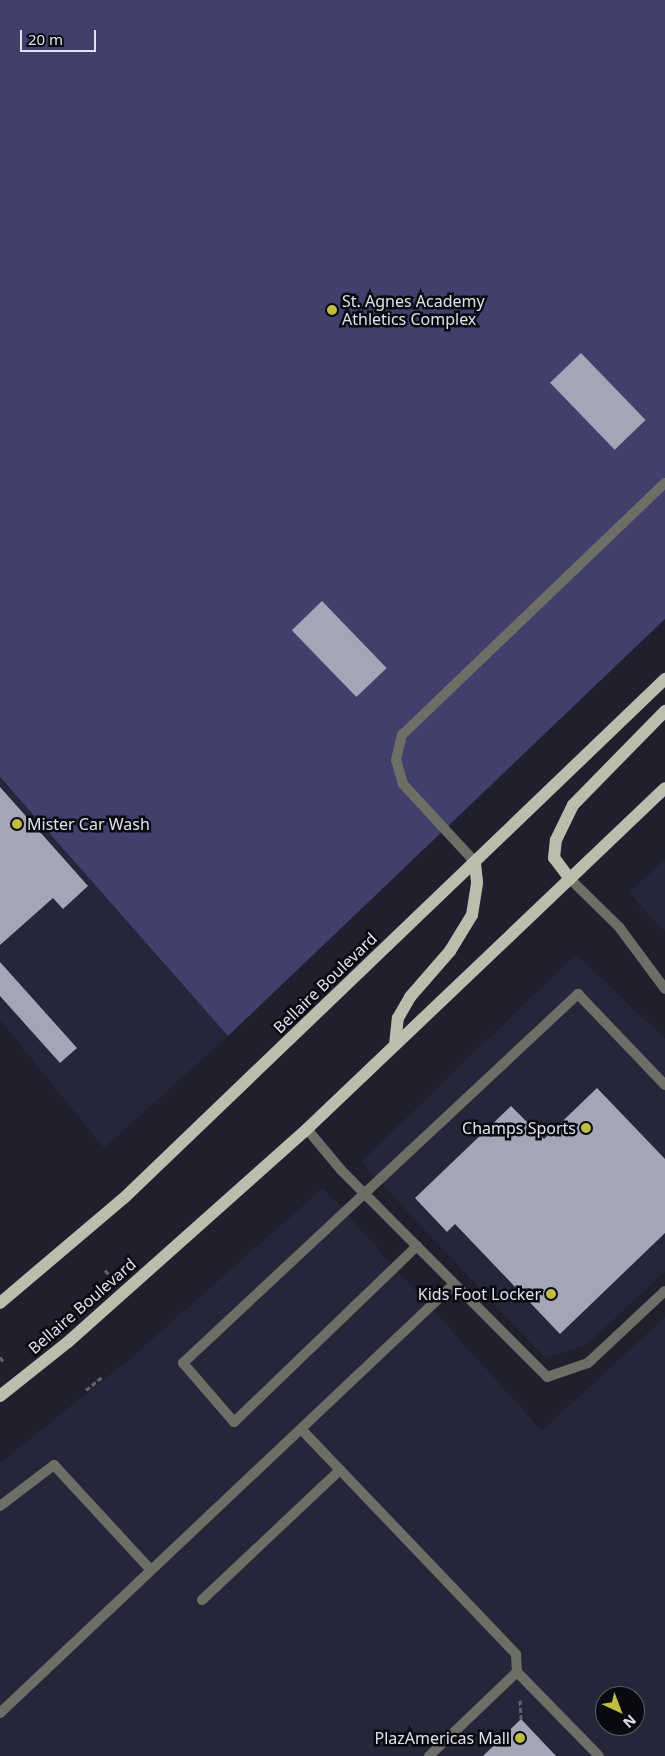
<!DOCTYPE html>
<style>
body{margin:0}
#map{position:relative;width:665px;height:1756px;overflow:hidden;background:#1f1f2d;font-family:"Noto Sans",sans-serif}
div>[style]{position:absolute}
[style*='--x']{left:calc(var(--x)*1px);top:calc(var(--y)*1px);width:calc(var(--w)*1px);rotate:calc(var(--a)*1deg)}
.built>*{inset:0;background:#26263a}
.green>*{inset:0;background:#413f6b}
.building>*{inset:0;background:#a4a5b7;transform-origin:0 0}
.path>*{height:3px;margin-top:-1.5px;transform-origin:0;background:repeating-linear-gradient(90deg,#61626e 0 5px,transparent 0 7.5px)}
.lane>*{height:10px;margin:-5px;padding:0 5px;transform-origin:5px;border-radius:5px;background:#6e6e66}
.street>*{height:10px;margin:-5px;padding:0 5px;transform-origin:5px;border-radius:5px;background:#6e6e66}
.primary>*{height:12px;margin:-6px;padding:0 6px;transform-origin:6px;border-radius:6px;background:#bcbdad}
.dots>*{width:14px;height:14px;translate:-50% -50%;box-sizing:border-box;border:2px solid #090910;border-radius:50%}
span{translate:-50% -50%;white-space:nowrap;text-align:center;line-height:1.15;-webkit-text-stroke:5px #090910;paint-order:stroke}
.poi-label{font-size:16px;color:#e0e1eb}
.left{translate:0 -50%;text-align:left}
.right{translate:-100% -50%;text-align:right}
.street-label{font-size:16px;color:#e0e1eb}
.north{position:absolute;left:595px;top:1686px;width:50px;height:50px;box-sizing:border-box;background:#090910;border:1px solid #5f5f68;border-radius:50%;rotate:137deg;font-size:14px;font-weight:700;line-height:20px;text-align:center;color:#e0e1eb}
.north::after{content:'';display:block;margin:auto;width:18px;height:22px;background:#bfbe42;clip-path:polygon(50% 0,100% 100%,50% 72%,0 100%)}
.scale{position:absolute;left:20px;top:30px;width:76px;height:22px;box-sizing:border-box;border:2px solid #e0e1eb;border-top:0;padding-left:6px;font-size:15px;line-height:18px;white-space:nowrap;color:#e0e1eb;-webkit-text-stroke:4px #090910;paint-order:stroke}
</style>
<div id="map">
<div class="built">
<i style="clip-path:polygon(0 777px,228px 1036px,104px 1148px,0 1020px)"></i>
<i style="clip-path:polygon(665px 859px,665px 931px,629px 893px)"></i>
<i style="clip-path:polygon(576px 954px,665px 1039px,665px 1272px,586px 1345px,545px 1358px,361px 1162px)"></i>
<i style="clip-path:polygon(evenodd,323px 1188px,542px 1431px,665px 1317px,665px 1756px,0 1756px,0 1463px,132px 1357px,323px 1188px,605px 1696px,635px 1696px,635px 1726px,605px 1726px,605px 1696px)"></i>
</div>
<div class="green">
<i style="clip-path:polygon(0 0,665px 0,665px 619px,228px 1036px,0 777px)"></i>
</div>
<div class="building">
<i style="left:581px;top:353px;width:93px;height:43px;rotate:46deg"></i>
<i style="left:322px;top:601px;width:93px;height:42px;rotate:46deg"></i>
<i style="clip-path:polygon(0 787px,88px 886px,63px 909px,53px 898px,0 945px)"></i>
<i style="clip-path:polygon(0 962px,77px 1048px,60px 1063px,0 996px)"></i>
<i style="clip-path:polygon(597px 1088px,665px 1159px,665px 1233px,560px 1334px,455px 1224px,447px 1232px,415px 1198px,511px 1106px,544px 1139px)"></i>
<i style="clip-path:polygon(521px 1719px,556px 1756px,483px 1756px)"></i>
</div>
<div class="path">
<i style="--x:105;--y:1270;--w:8;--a:50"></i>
<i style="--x:0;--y:1357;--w:5;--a:53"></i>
<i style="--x:86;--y:1390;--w:21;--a:-39"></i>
<i style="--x:520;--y:1700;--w:19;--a:87"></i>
</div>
<div class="lane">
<i style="--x:475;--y:862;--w:106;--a:-132.7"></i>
<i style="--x:403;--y:784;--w:25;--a:-106"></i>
<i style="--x:396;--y:760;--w:26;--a:-77"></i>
<i style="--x:402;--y:735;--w:364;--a:-43.8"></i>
<i style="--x:307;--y:1129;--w:53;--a:50.3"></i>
<i style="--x:341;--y:1170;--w:292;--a:45.1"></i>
<i style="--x:547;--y:1377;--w:43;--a:-18.9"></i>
<i style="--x:588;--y:1363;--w:105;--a:-43.1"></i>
<i style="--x:417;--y:1246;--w:254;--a:136.1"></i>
<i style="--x:234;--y:1422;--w:78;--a:-130.8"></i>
<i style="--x:183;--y:1363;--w:541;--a:-43.05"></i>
<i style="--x:578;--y:994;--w:126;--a:46.3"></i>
<i style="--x:301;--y:1429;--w:311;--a:46.3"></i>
<i style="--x:516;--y:1654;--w:18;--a:87"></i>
<i style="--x:0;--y:1506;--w:68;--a:-37.2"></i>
<i style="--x:54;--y:1465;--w:142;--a:47.3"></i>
<i style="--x:202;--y:1600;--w:190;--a:-43.3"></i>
<i style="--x:0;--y:1713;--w:623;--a:-43.37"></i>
<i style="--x:429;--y:1756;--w:122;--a:-43.7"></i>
<i style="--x:517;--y:1672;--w:117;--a:45.7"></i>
</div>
<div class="street">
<i style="--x:570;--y:879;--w:69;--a:44.4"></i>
<i style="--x:619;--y:927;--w:77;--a:53.4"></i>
</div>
<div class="primary">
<i style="--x:570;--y:879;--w:26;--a:-127"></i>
<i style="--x:554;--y:858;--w:18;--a:-84"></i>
<i style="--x:556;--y:840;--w:39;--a:-64"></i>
<i style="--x:573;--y:805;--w:132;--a:-45.6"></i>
<i style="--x:395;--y:1045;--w:27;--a:-84"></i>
<i style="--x:398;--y:1018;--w:24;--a:-60"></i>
<i style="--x:410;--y:997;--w:61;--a:-49"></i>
<i style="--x:450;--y:951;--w:42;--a:-58.6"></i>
<i style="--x:472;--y:915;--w:33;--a:-81"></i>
<i style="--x:477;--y:882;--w:20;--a:-96"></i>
<i style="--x:0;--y:1303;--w:162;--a:-40.3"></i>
<i style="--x:124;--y:1198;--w:750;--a:-43.81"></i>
<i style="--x:0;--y:1396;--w:87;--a:-38.5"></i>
<i style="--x:68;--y:1342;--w:320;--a:-41.7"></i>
<i style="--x:307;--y:1129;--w:494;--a:-43.6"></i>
</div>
<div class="dots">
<i style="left:332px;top:310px;background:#bfbe42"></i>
<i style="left:17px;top:824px;background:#bfbe42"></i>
<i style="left:586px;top:1128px;background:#bfbe42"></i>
<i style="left:551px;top:1294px;background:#bfbe42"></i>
<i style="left:520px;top:1738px;background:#bfbe42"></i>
</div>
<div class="poi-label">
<span class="left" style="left:342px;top:310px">St. Agnes Academy<br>Athletics Complex</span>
<span class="left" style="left:27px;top:824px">Mister Car Wash</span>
<span class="right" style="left:576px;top:1128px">Champs Sports</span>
<span class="right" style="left:541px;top:1294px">Kids Foot Locker</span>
<span class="right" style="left:510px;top:1738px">PlazAmericas Mall</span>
</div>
<div class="street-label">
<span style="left:325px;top:983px;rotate:-44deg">Bellaire Boulevard</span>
<span style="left:82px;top:1306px;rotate:-41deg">Bellaire Boulevard</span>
</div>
<div class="north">N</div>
<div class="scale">20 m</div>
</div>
